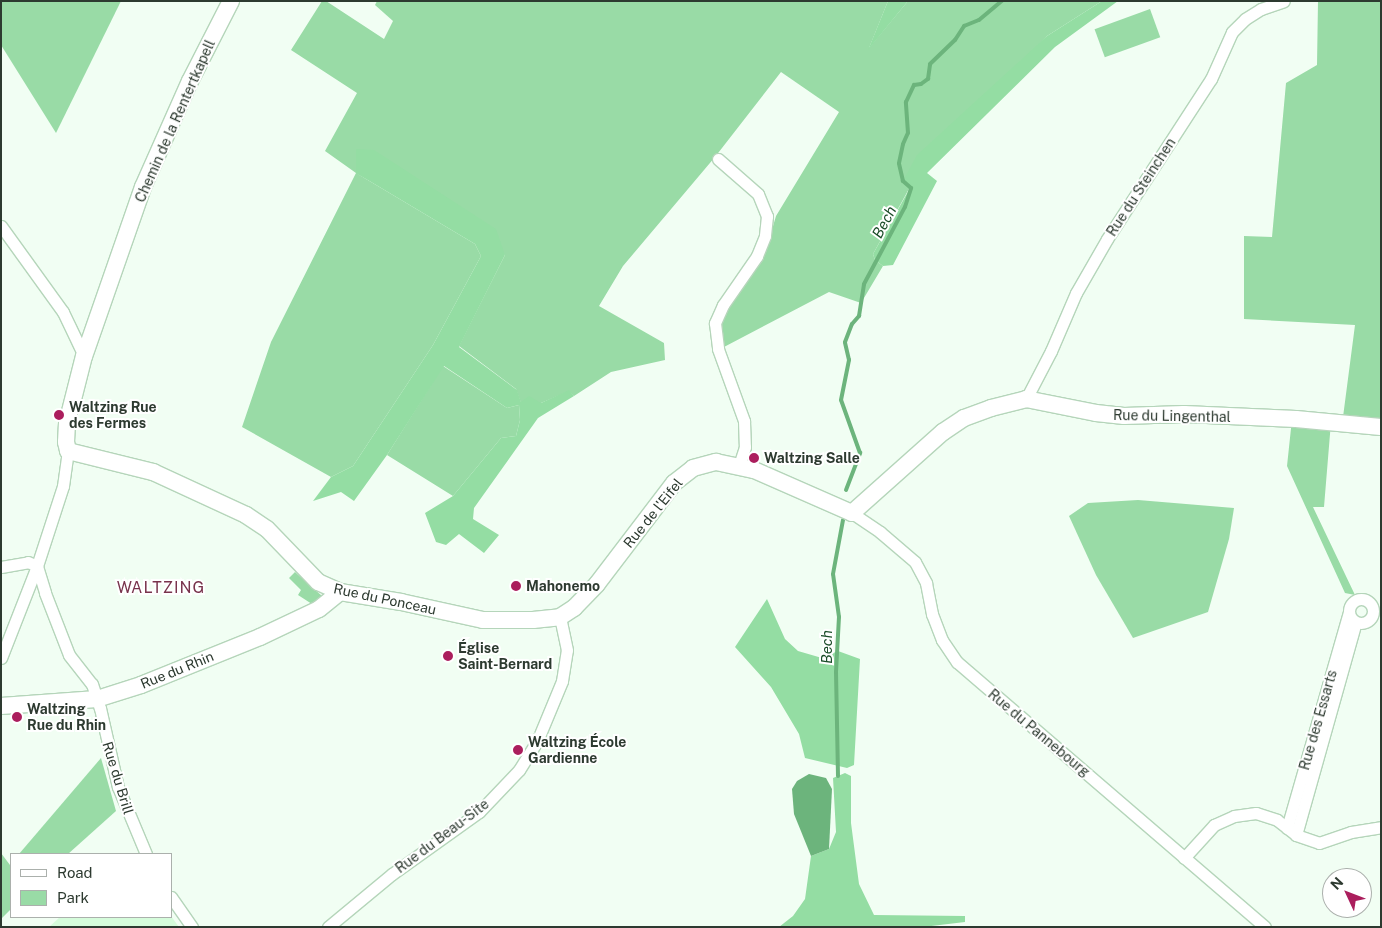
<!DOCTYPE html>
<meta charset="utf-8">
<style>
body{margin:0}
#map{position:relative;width:1382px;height:928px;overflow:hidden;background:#f1fef3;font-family:"Public Sans",sans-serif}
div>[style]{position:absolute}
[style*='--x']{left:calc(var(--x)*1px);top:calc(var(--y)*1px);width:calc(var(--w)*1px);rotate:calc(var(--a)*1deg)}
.built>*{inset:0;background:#d5fcdb}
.green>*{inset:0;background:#99dba6;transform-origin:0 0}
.forest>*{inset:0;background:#94dda3}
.water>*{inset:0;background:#6cb47c}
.stream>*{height:4px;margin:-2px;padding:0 2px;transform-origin:2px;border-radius:2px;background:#6cb47c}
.roads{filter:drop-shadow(1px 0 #b5d5ba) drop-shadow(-1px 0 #b5d5ba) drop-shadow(0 1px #b5d5ba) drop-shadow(0 -1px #b5d5ba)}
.street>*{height:11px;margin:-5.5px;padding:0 5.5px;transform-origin:5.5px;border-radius:5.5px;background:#fff}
.street>.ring{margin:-5.5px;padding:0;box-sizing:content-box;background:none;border:11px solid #fff;border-radius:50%}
.secondary>*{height:16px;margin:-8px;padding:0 8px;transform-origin:8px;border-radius:8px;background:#fff}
.dots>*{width:14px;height:14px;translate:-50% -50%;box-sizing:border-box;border:2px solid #fff;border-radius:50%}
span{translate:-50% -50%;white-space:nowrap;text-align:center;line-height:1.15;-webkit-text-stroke:4px #fff;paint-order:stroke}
.street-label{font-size:14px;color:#2d3a30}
.poi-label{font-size:14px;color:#2d3a30;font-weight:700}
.left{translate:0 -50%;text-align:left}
.water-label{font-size:15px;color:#1a4d28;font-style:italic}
.quarter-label{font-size:16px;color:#78334c;letter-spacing:1px}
.frame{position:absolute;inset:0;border:2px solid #2d3a30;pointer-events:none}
.legend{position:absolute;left:10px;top:853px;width:162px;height:65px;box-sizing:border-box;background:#fff;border:1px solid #abb0ac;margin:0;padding:6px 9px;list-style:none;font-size:15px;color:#2d3a30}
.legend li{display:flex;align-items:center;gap:10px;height:25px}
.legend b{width:25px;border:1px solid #abb0ac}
.north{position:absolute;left:1322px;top:868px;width:50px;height:50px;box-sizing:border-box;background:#fff;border:1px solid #abb0ac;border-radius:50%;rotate:313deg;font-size:14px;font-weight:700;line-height:20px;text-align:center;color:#2d3a30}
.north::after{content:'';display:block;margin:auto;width:18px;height:22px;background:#ab1e5d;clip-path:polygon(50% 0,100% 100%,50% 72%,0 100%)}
</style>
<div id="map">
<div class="built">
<i style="clip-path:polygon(171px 916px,179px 927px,49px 927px,60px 917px)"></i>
</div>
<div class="green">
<i style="clip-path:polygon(1px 1px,121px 1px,56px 133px,1px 45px)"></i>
<i style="clip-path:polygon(322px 1px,326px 1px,384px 39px,393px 21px,375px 5px,377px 1px,888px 1px,869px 48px,908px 1px,1102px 1px,1047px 36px,910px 187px,873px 254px,875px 260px,883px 266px,861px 303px,829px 292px,724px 347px,721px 326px,727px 307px,763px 260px,776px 216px,839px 112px,781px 72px,715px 157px,623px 266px,599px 306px,664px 343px,665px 360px,611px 372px,574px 396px,569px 391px,541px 403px,521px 403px,516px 389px,459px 346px,505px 255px,356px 173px,475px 244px,481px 256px,433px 345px,353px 466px,331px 477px,242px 427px,271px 342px,356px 173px,325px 151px,357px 93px,291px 50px)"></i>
<i style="clip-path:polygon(1318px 1px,1381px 1px,1381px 420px,1343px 417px,1355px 325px,1244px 319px,1244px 236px,1272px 237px,1286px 83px,1317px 65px)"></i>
<i style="left:1150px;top:9px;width:30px;height:59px;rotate:70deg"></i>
<i style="clip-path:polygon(443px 366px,507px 408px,519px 405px,520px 420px,516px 436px,501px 438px,453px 496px,387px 455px)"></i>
<i style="clip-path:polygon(1292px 419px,1331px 422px,1324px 507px,1313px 507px,1355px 595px,1345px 593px,1287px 466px)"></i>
<i style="clip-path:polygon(1138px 500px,1234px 508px,1229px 539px,1208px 612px,1133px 638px,1096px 575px,1069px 516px,1088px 503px)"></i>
<i style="clip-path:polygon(295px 572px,322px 596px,315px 606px,298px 595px,301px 590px,289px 578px)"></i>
<i style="clip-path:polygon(101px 758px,116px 811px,68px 854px,19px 854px)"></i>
<i style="clip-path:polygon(1px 853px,10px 865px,11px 864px,11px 909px,1px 919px)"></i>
</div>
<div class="forest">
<i style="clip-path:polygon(888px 1px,908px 1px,868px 50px)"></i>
<i style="clip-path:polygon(1102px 1px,1118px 1px,1055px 47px,927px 173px,937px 181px,893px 265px,883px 266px,875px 260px,873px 254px,910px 188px,903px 181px,917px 155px,1047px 36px)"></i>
<i style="clip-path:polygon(356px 149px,374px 150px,496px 229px,505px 255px,459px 347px,517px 390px,521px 402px,529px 396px,541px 403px,569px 390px,574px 396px,538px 418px,474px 508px,473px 519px,499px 535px,484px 553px,459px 534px,446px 545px,436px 542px,425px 513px,453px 496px,501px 438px,516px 436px,520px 420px,519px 405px,507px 408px,444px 366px,387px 455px,354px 501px,341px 492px,313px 501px,331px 477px,353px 466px,433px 345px,481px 256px,475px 244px,356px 173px)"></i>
<i style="clip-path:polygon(767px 599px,785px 639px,798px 651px,822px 658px,838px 651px,860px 659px,854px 765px,847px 768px,805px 758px,799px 734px,771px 687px,735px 647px)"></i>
<i style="clip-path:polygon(845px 773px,851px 776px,851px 823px,859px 884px,874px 915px,965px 916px,965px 922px,923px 927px,779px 927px,793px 916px,805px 899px,811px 856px,829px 849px,836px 832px,833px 778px)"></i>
</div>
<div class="water">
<i style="clip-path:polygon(809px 774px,826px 778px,832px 789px,829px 849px,811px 856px,794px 814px,792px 789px,797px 781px)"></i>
</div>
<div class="stream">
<i style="--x:846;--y:490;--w:40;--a:-69"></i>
<i style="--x:860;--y:453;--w:56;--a:-109.7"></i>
<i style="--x:841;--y:400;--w:41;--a:-78.7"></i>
<i style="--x:849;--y:360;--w:18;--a:-103"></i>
<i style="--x:845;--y:342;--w:19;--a:-69"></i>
<i style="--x:852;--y:324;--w:11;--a:-49"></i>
<i style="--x:859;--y:316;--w:32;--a:-81"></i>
<i style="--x:864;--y:284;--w:87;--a:-62"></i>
<i style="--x:905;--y:207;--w:20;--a:-72"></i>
<i style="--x:911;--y:188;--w:11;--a:-139"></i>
<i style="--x:903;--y:181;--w:18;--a:-103"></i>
<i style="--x:899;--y:163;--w:19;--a:-78"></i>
<i style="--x:903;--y:144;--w:12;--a:-66"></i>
<i style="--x:908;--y:133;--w:31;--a:-94"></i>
<i style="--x:906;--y:102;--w:19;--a:-65"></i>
<i style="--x:914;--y:85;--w:7;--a:-8"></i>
<i style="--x:921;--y:84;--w:9;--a:-36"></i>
<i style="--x:928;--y:79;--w:15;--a:-82"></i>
<i style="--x:930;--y:64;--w:35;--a:-44"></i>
<i style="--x:955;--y:40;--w:17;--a:-57"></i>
<i style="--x:964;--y:26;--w:16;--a:-22"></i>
<i style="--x:979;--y:20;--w:30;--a:-40"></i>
<i style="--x:838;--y:776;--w:104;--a:-91.1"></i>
<i style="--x:836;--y:672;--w:55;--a:-86.9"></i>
<i style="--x:839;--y:617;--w:43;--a:-97.9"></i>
<i style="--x:833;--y:574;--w:55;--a:-79.5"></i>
</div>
<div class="roads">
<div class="street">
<i style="--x:718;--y:159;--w:53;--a:41.2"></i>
<i style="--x:758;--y:194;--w:24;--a:68"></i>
<i style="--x:767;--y:216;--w:20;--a:96"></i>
<i style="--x:765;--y:236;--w:22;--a:112"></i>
<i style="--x:757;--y:256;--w:60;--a:124.8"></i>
<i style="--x:723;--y:305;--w:20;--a:114"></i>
<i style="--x:715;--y:323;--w:26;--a:83"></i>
<i style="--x:718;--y:349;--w:77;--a:70.1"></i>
<i style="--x:744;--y:421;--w:26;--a:88"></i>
<i style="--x:745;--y:447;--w:20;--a:108"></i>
<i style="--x:1;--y:226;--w:106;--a:54.2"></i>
<i style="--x:63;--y:312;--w:49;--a:64.5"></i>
<i style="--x:1026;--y:399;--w:54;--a:-62.5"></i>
<i style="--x:1051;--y:351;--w:63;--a:-66.7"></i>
<i style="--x:1076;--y:293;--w:62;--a:-60.1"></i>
<i style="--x:1107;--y:239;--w:191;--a:-57"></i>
<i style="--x:1211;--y:79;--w:51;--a:-65.9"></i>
<i style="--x:1232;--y:32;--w:18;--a:-45"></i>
<i style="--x:1245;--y:19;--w:19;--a:-32"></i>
<i style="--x:1261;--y:9;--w:24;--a:-19"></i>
<i style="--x:852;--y:513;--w:34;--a:34"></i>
<i style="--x:880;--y:532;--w:46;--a:40.6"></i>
<i style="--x:915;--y:562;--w:24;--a:62"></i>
<i style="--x:926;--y:583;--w:32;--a:79"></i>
<i style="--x:932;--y:614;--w:28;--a:69"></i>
<i style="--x:942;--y:640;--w:27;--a:56"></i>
<i style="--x:957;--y:662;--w:406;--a:40.7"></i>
<i style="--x:37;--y:566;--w:28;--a:73"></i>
<i style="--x:45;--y:593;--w:66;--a:68.8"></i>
<i style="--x:69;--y:655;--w:37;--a:52"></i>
<i style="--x:92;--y:684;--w:25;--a:72"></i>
<i style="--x:100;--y:708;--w:81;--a:77.2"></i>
<i style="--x:118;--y:787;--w:73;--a:67.3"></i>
<i style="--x:1;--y:567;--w:27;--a:-10"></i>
<i style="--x:28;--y:562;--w:10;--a:24"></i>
<i class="ring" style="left:1349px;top:599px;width:13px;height:13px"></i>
<i style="--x:1;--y:658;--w:99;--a:-68.6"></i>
<i style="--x:37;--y:566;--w:84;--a:-72"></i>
<i style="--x:63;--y:486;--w:35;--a:-82"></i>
<i style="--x:1287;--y:828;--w:225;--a:-74"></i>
<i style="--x:1296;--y:835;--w:221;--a:-74.3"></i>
<i style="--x:1184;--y:858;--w:45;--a:-47.7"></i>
<i style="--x:1214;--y:825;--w:22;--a:-24"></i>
<i style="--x:1234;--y:816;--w:22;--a:-8"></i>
<i style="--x:1256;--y:813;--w:22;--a:18"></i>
<i style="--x:1277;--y:820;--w:24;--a:38"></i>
<i style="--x:1296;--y:835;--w:24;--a:19"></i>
<i style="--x:1319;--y:843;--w:34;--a:-19"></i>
<i style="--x:1351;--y:832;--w:30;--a:-9"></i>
<i style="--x:171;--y:897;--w:37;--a:55"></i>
<i style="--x:328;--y:927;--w:83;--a:-39.6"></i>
<i style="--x:392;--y:874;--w:107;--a:-35.5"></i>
<i style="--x:479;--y:812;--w:58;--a:-46.4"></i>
<i style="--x:519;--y:770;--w:36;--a:-58"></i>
<i style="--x:538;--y:739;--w:63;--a:-67.5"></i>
<i style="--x:562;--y:681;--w:31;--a:-81"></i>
<i style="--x:567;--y:650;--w:34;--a:-102"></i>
</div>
<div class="secondary">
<i style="--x:231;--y:1;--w:90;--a:117.1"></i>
<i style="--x:190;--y:81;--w:116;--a:113.9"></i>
<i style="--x:143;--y:187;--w:179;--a:109.2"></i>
<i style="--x:84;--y:356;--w:69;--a:104.2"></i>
<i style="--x:67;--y:423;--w:19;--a:93"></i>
<i style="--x:66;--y:442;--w:9;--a:77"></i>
<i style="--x:68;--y:451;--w:88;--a:13.9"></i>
<i style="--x:153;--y:472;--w:102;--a:24.8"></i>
<i style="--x:246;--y:515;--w:25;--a:34"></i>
<i style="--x:267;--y:529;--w:74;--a:46.1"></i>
<i style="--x:318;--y:582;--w:24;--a:24"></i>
<i style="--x:340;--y:592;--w:62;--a:9.3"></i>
<i style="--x:401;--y:602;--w:84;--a:12.4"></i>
<i style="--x:483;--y:620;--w:50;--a:0"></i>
<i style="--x:533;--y:620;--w:27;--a:-6"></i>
<i style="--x:560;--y:617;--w:17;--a:-33"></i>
<i style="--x:574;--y:608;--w:33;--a:-46"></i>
<i style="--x:597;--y:584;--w:127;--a:-52.7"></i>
<i style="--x:674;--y:483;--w:24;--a:-38"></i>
<i style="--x:693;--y:468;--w:24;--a:-15"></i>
<i style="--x:716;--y:462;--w:39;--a:12"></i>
<i style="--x:754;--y:470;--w:107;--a:23.7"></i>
<i style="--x:852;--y:513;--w:122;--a:-41.7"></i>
<i style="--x:943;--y:432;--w:25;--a:-34"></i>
<i style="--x:964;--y:418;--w:29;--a:-20"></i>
<i style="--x:991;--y:408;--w:36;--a:-14"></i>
<i style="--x:1026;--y:399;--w:71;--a:11.3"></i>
<i style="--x:1096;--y:413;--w:28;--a:6"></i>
<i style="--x:1124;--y:416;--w:60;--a:-1.9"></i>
<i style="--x:1184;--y:414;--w:112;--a:2.6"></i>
<i style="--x:1296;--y:419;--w:85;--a:5.4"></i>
<i style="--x:1;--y:706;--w:96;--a:-4.2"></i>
<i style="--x:97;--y:699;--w:46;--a:-17.7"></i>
<i style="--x:141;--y:685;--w:128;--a:-22"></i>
<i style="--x:260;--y:637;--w:65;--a:-25.4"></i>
<i style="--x:319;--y:609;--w:27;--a:-39"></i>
</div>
</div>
<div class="dots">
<i style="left:59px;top:415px;background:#ab1e5d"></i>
<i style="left:754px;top:458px;background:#ab1e5d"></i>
<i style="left:516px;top:586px;background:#ab1e5d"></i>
<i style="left:448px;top:656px;background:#ab1e5d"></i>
<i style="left:17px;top:717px;background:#ab1e5d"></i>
<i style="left:518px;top:750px;background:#ab1e5d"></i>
</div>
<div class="street-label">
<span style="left:175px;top:121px;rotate:-66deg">Chemin de la Rentertkapell</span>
<span style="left:1141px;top:187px;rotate:-57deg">Rue du Steinchen</span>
<span style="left:1172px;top:416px;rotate:1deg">Rue du Lingenthal</span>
<span style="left:653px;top:513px;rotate:-51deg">Rue de l'Eifel</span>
<span style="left:385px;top:599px;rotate:12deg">Rue du Ponceau</span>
<span style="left:177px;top:670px;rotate:-22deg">Rue du Rhin</span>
<span style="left:1318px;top:720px;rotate:-74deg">Rue des Essarts</span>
<span style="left:1039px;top:733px;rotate:40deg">Rue du Pannebourg</span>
<span style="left:118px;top:778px;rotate:73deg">Rue du Brill</span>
<span style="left:442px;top:836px;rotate:-37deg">Rue du Beau-Site</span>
</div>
<div class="poi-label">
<span class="left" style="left:69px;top:415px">Waltzing Rue<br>des Fermes</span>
<span class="left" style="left:764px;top:458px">Waltzing Salle</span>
<span class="left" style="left:526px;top:586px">Mahonemo</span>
<span class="left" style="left:458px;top:656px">Église<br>Saint-Bernard</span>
<span class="left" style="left:27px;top:717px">Waltzing<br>Rue du Rhin</span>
<span class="left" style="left:528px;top:750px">Waltzing École<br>Gardienne</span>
</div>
<div class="water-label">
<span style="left:884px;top:222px;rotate:-62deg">Bech</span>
<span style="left:827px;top:647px;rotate:-90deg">Bech</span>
</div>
<div class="quarter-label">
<span style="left:161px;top:588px">WALTZING</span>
</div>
<div class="frame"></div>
<ul class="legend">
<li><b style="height:6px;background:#fff"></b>Road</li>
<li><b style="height:14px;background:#99dba6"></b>Park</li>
</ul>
<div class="north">N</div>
</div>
